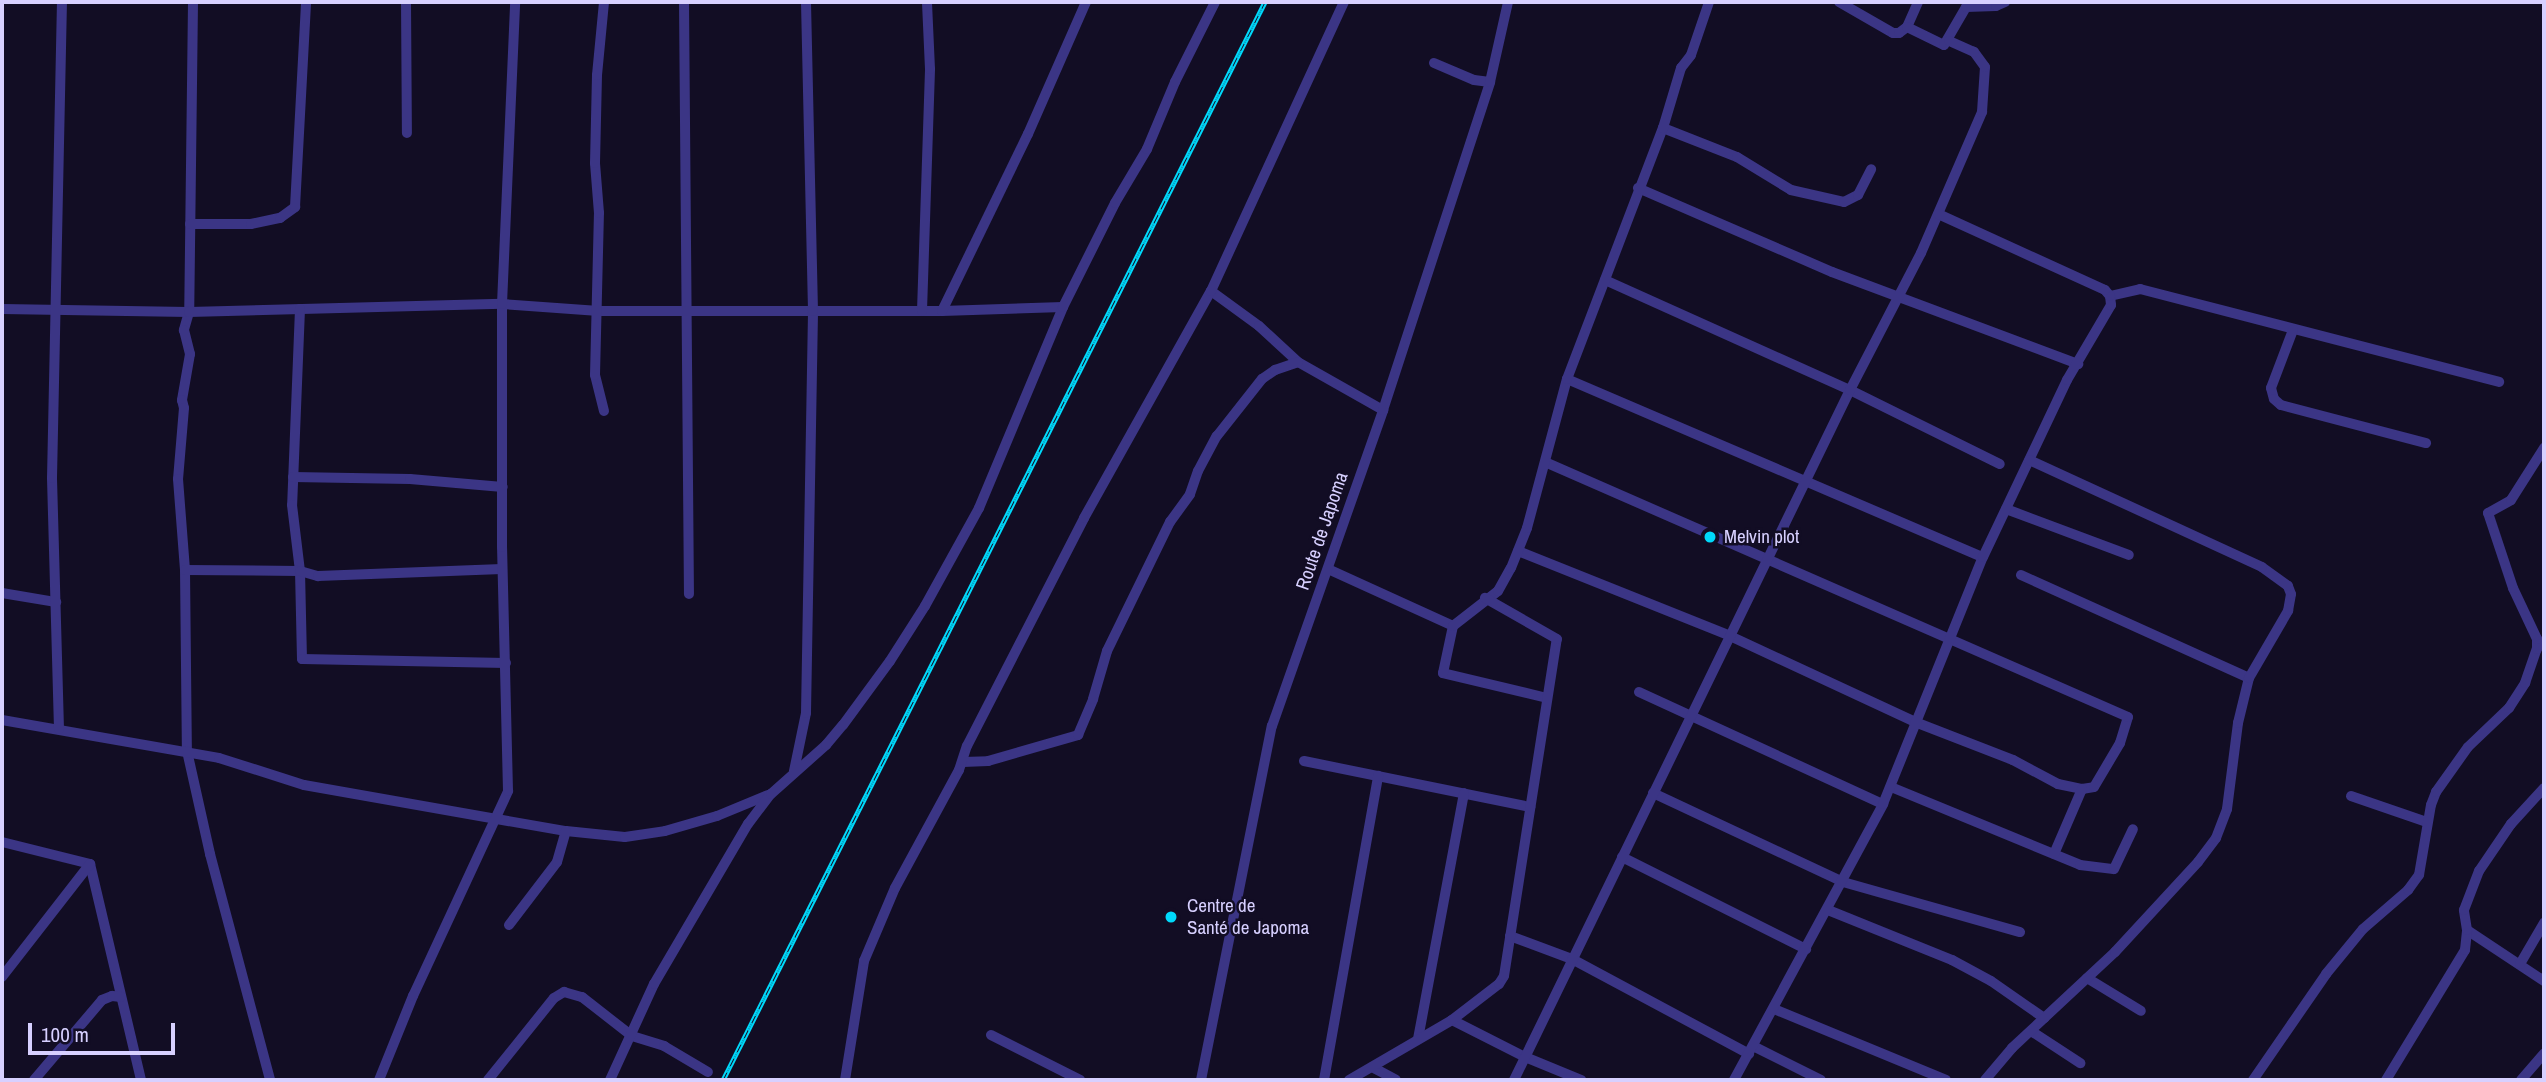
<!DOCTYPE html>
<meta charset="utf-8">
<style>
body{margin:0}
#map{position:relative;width:2546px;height:1082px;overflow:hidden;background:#120d24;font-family:"Archivo Narrow",sans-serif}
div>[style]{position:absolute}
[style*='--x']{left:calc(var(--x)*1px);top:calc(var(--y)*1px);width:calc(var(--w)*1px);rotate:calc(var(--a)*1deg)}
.minor>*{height:10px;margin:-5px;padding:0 5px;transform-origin:5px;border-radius:5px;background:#3b3585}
.rail>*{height:5px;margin-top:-2.5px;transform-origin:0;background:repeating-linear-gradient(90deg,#120d24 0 8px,#00d9fb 0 16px);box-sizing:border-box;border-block:2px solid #00d9fb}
.dots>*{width:19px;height:19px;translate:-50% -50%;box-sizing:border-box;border:4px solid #120d24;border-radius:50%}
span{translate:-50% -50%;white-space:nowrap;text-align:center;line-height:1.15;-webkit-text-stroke:5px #120d24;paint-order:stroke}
.street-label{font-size:19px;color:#d7d0ff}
.poi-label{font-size:19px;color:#d7d0ff}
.left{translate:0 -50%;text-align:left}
.frame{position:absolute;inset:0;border:4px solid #d7d0ff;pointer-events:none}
.scale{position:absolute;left:28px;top:1023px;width:147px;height:32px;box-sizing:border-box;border:4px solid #d7d0ff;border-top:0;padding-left:9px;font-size:21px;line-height:24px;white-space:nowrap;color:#d7d0ff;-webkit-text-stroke:5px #120d24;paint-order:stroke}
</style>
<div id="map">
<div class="minor">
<i style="--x:193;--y:2;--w:310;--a:90.7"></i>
<i style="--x:189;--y:312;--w:19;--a:106"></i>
<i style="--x:184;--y:330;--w:25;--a:76"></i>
<i style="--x:190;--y:354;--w:47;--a:99.9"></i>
<i style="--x:182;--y:400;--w:8;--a:76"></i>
<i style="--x:184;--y:408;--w:71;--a:94.8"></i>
<i style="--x:178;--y:479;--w:91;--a:85.6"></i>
<i style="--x:185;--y:570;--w:181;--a:89.4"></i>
<i style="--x:187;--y:751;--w:106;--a:77.4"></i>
<i style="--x:210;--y:854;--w:234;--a:75.1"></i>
<i style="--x:406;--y:2;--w:131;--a:89.6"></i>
<i style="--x:684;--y:2;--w:592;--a:89.52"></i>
<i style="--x:1839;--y:2;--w:62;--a:29.9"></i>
<i style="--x:1893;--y:33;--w:6;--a:0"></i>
<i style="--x:1899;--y:33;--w:10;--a:-37"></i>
<i style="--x:1907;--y:27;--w:27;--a:-66"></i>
<i style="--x:1907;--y:27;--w:41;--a:25.9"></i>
<i style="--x:1944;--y:45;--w:44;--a:-59.9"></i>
<i style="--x:1966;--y:7;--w:30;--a:-2"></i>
<i style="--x:1996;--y:6;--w:10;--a:-24"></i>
<i style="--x:1434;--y:63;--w:43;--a:23"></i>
<i style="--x:1474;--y:80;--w:16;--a:7"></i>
<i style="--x:1663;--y:128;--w:79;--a:21.4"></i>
<i style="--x:1737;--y:157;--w:63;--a:31.4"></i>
<i style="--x:1791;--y:190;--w:54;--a:12.8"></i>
<i style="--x:1844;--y:202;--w:16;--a:-27"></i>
<i style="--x:1858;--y:195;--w:29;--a:-63"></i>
<i style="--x:1638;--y:188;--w:211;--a:23.4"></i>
<i style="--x:1832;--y:272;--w:263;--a:20.5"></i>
<i style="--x:190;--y:224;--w:61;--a:0"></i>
<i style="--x:251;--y:224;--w:30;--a:-12"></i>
<i style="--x:280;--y:218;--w:19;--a:-36"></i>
<i style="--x:295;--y:207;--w:205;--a:-86.9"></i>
<i style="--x:1605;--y:280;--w:269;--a:24.2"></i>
<i style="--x:1850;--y:390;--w:167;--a:26.3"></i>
<i style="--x:1211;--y:291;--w:59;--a:36.1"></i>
<i style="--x:1259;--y:326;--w:53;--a:42.7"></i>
<i style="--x:1298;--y:362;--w:98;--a:29.5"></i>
<i style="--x:2110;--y:296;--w:31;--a:-13"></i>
<i style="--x:2140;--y:289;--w:371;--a:14.5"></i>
<i style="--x:2;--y:309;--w:187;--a:0.9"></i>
<i style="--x:189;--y:312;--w:313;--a:-1.5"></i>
<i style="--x:502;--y:304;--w:97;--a:4.1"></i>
<i style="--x:599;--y:311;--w:343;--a:0"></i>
<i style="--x:942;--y:311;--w:121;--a:-1.9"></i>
<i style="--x:300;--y:309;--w:196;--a:92.3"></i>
<i style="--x:292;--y:505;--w:66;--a:83.1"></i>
<i style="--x:300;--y:571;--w:88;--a:88.7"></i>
<i style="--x:302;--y:659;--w:204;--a:1.1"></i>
<i style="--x:922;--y:311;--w:242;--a:-88.1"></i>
<i style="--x:930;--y:69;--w:67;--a:-92.6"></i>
<i style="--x:942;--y:311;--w:197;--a:-64.1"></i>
<i style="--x:1028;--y:134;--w:144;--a:-66.3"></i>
<i style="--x:2293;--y:330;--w:62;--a:110.8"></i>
<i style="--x:2271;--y:388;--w:11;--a:75"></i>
<i style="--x:2274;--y:399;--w:9;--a:41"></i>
<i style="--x:2281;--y:405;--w:150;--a:14.7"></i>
<i style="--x:1567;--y:379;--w:452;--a:23.2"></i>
<i style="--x:604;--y:411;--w:37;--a:-104"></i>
<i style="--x:595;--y:375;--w:162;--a:-88.6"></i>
<i style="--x:599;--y:213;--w:50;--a:-94.6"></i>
<i style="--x:595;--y:163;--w:88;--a:-88.7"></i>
<i style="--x:597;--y:75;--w:73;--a:-84.5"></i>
<i style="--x:293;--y:477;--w:117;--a:1"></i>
<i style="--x:410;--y:479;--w:93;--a:4.9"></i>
<i style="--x:2006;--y:509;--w:131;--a:20.5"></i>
<i style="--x:1518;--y:551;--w:228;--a:21.8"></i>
<i style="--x:1730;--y:636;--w:204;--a:24.9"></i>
<i style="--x:1915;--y:722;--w:105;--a:21.2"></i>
<i style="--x:2013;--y:760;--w:51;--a:28.1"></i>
<i style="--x:2058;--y:784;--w:25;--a:12"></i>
<i style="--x:2082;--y:789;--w:12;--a:-9"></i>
<i style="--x:2094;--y:787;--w:51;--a:-59.4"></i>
<i style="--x:2120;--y:743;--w:27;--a:-73"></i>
<i style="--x:2128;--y:717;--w:636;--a:-156.38"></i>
<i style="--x:1328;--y:569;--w:137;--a:24.5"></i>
<i style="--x:185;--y:570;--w:115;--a:0.5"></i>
<i style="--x:300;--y:571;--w:19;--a:16"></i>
<i style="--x:318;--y:576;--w:184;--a:-2.2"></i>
<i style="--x:2021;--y:575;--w:250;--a:24.3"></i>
<i style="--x:2;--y:593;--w:55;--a:9.5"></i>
<i style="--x:1639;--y:692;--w:268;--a:24.7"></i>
<i style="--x:1547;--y:698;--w:107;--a:-166.5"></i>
<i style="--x:1443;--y:673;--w:48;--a:-78"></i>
<i style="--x:1453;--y:626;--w:57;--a:-37.9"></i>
<i style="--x:1498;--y:591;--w:26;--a:-61"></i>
<i style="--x:1511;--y:568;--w:43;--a:-68.2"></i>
<i style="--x:1527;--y:528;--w:154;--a:-75"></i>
<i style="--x:1567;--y:379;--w:269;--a:-69.1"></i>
<i style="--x:1663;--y:128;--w:63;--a:-73.3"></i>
<i style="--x:1681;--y:68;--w:16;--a:-52"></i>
<i style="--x:1691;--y:55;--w:56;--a:-71.2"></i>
<i style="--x:2;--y:720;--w:220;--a:9.9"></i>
<i style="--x:219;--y:758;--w:89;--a:17.6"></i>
<i style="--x:304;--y:785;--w:266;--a:10"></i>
<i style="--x:566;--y:831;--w:59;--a:5.8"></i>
<i style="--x:625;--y:837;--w:40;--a:-8.5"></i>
<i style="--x:665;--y:831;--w:54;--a:-16.1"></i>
<i style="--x:717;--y:816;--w:55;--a:-22.4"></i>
<i style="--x:59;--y:729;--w:251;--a:-91.6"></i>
<i style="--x:52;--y:478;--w:476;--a:-88.8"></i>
<i style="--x:1304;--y:761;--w:231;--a:11.5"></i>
<i style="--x:963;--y:762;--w:25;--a:-2"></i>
<i style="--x:988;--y:761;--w:94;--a:-16.1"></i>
<i style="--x:1078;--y:735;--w:39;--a:-67"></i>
<i style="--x:1093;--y:699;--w:50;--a:-73.7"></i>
<i style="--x:1107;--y:651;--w:144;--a:-64"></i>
<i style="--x:1170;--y:522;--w:34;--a:-54"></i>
<i style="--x:1190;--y:494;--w:24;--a:-71"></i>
<i style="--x:1198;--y:471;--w:40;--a:-62"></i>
<i style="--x:1217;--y:436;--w:73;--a:-51.7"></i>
<i style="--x:1262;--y:379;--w:16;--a:-35"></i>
<i style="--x:1275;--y:370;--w:24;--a:-19"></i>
<i style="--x:794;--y:771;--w:59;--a:-78.3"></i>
<i style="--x:806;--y:713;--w:402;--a:-89"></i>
<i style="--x:813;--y:311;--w:309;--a:-91.3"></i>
<i style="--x:1891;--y:787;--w:204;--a:22.4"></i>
<i style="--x:2080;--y:865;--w:34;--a:7"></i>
<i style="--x:2114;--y:869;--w:44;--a:-64.6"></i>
<i style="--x:1653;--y:793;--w:210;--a:25.1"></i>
<i style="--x:1843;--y:882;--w:184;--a:15.8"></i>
<i style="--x:2351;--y:796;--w:80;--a:18.9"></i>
<i style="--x:2;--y:842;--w:91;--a:14"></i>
<i style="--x:90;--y:864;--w:222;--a:76.7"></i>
<i style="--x:2054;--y:854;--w:71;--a:-66.7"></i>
<i style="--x:1622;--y:857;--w:206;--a:26.6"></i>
<i style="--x:1828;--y:910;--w:134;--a:22"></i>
<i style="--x:1952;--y:960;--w:44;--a:28.3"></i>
<i style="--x:1991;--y:981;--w:65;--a:34.9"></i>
<i style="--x:509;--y:925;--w:79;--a:-52.7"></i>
<i style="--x:557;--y:862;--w:32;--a:-74"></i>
<i style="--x:2467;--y:930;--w:92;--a:33.5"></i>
<i style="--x:1510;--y:936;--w:66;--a:20.4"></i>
<i style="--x:1572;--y:959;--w:201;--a:28.2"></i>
<i style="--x:2520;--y:964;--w:48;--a:-59.7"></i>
<i style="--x:2;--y:977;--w:143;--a:-52.1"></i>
<i style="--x:2087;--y:978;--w:63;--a:31.4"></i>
<i style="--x:1774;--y:1009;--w:186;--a:22.4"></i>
<i style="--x:1452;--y:1020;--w:82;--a:26.9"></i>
<i style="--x:1525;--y:1057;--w:61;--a:22.3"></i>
<i style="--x:2031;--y:1031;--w:59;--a:33.1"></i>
<i style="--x:991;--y:1035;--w:100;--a:26.8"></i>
<i style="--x:1418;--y:1039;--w:250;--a:-79.4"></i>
<i style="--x:1753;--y:1046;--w:76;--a:26.6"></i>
<i style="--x:1372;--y:1067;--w:27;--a:28"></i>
<i style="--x:34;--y:1080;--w:105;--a:-49.6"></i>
<i style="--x:102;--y:1000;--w:11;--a:-22"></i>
<i style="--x:112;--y:996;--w:9;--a:6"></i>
<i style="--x:379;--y:1080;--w:91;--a:-68"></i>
<i style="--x:413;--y:996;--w:226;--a:-65.1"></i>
<i style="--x:508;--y:791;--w:244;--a:-91.4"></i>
<i style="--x:502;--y:547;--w:243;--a:-90"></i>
<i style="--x:502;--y:304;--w:302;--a:-87.5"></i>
<i style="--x:488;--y:1080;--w:105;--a:-51.2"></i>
<i style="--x:554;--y:998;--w:12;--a:-31"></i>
<i style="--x:564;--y:992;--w:19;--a:16"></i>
<i style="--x:582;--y:997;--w:63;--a:38"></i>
<i style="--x:632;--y:1036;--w:34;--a:17"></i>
<i style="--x:664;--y:1046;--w:51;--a:30.6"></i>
<i style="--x:610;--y:1080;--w:106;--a:-65.4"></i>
<i style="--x:654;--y:984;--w:186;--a:-59.6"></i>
<i style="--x:748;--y:824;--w:38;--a:-53"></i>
<i style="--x:771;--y:794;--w:74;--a:-41.7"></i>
<i style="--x:826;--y:745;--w:26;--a:-50"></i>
<i style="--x:843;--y:725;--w:79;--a:-53.7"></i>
<i style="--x:890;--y:661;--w:65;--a:-57.5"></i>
<i style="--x:925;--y:606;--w:112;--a:-61.1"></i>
<i style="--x:979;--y:508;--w:218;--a:-67.3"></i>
<i style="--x:1063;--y:307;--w:116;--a:-63.4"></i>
<i style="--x:1115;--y:203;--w:63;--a:-59.3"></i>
<i style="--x:1147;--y:149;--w:73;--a:-67.3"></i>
<i style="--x:1175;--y:82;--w:89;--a:-63.4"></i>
<i style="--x:845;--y:1080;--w:121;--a:-80.9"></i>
<i style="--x:864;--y:961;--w:79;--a:-67"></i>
<i style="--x:895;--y:888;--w:134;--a:-61.5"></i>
<i style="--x:959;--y:770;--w:25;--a:-72"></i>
<i style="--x:967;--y:746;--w:256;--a:-62.8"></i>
<i style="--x:1084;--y:518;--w:260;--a:-60.8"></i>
<i style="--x:1211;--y:291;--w:318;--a:-65.3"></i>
<i style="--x:1201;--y:1080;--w:361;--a:-78.7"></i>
<i style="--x:1272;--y:726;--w:335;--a:-70.6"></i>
<i style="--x:1383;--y:410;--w:345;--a:-71.9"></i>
<i style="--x:1490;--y:82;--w:82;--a:-77.3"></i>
<i style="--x:1324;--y:1080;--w:309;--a:-79.9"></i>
<i style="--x:1349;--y:1080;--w:119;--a:-30.2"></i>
<i style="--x:1452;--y:1020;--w:59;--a:-37.5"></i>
<i style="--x:1499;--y:984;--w:9;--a:-58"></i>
<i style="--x:1504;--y:976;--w:341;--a:-81.1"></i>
<i style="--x:1557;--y:639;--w:83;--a:-150.3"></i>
<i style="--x:1514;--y:1080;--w:767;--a:-64.04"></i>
<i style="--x:1850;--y:390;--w:154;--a:-62.6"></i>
<i style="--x:1921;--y:253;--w:154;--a:-66.6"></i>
<i style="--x:1982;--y:112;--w:45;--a:-86.2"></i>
<i style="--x:1985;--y:67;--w:19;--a:-126"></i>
<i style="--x:1974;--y:52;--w:27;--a:-156"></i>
<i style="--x:1734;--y:1080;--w:314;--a:-61.6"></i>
<i style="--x:1883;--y:804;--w:266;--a:-68"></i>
<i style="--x:1983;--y:557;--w:196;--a:-64.6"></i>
<i style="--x:2067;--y:380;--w:87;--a:-59.6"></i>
<i style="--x:2111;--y:305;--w:9;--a:-96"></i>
<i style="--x:2110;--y:296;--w:8;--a:-130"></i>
<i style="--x:2105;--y:290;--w:183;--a:-155.5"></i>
<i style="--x:1985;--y:1080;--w:42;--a:-49.8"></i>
<i style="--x:2012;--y:1048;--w:141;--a:-43"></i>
<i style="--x:2115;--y:952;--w:122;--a:-47.3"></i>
<i style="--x:2198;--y:862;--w:30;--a:-53"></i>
<i style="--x:2216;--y:838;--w:31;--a:-69"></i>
<i style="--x:2227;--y:809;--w:87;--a:-82.7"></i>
<i style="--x:2238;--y:723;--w:46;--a:-76.3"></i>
<i style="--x:2249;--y:678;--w:78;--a:-59.8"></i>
<i style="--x:2288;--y:611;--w:17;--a:-80"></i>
<i style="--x:2291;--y:594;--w:9;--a:-111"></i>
<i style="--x:2288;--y:586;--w:32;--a:-144"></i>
<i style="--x:2262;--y:567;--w:256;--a:-155.3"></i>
<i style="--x:2253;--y:1080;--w:129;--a:-55.4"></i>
<i style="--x:2326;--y:974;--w:58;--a:-50.6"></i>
<i style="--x:2363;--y:929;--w:60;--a:-40.9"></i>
<i style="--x:2408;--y:890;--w:19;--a:-54"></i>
<i style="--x:2419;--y:875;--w:71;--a:-80.3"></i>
<i style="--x:2431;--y:805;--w:14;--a:-69"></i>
<i style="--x:2436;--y:792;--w:55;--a:-54.6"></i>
<i style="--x:2468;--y:747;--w:57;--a:-43.6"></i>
<i style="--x:2509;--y:708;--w:30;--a:-57"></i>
<i style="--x:2525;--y:683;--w:36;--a:-71"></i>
<i style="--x:2537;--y:649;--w:10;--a:-90"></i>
<i style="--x:2537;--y:639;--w:56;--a:-115.2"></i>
<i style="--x:2513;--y:588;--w:79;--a:-108.4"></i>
<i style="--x:2488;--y:513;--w:26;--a:-29"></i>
<i style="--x:2511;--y:500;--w:62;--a:-57.6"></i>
<i style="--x:2386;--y:1080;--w:152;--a:-58.7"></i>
<i style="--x:2465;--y:950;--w:20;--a:-84"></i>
<i style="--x:2467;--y:930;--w:20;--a:-99"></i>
<i style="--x:2464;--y:910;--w:42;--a:-69"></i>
<i style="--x:2479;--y:871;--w:57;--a:-55.8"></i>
<i style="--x:2511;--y:824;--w:49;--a:-47.5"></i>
<i style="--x:2521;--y:1080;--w:35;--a:-49"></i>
</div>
<div class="rail">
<i style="--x:723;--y:1080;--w:1207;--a:-63.31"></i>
</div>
<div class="dots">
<i style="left:1710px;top:537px;background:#00d9fb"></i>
<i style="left:1171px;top:917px;background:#00d9fb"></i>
</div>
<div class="street-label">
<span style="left:1322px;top:531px;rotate:-71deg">Route de Japoma</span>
</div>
<div class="poi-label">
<span class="left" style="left:1724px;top:537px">Melvin plot</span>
<span class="left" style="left:1187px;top:917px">Centre de<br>Santé de Japoma</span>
</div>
<div class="frame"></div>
<div class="scale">100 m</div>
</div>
